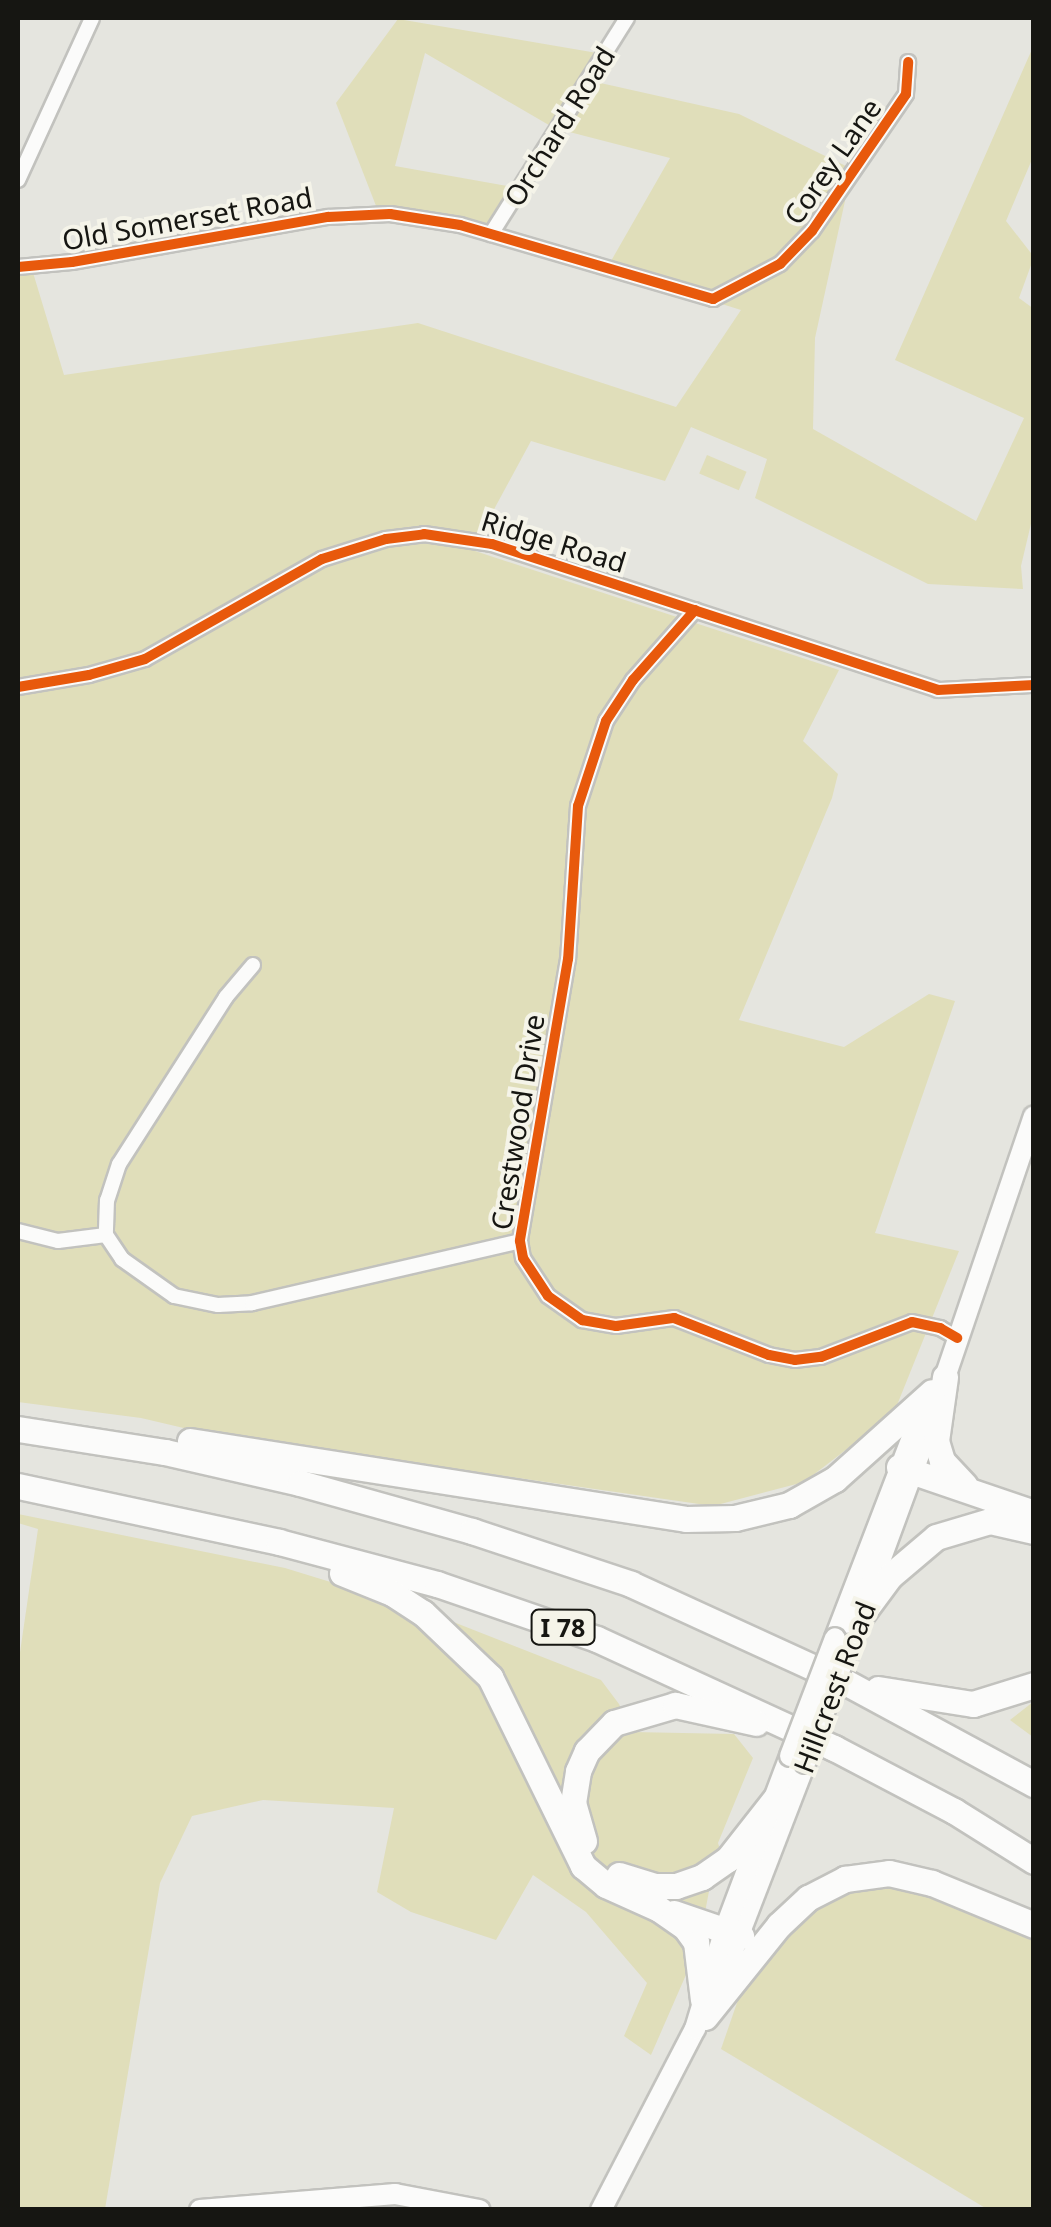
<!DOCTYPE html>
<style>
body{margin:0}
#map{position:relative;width:1051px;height:2227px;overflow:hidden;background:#e5e5df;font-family:"Noto Sans",sans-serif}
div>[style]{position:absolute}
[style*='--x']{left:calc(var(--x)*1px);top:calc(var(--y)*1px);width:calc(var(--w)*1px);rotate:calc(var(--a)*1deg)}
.green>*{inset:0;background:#e0deba;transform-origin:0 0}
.roads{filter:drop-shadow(2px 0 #c2c2be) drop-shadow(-2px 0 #c2c2be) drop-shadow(0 2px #c2c2be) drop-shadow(0 -2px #c2c2be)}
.street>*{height:14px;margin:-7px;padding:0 7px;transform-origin:7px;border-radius:7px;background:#fbfbfa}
.secondary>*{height:20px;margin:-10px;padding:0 10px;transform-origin:10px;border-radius:10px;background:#fbfbfa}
.highway>*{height:25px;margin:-12.5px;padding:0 12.5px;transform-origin:12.5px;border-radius:12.5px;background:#fbfbfa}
.bridges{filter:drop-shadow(2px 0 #c2c2be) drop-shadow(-2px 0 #c2c2be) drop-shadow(0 2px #c2c2be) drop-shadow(0 -2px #c2c2be)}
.secondary-bridge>*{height:20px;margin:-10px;padding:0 10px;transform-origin:10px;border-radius:10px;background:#fbfbfa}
.cycleway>*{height:10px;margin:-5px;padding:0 5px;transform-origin:5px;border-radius:5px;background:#e8590c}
span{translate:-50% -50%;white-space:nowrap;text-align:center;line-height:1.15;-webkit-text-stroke:8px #f5f4e9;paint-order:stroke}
.shield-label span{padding:2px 8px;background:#f5f4e9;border:2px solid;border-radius:8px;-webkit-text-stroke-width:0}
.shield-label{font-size:25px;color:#161612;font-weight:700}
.street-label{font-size:28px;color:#161612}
.frame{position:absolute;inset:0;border:20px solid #161612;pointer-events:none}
</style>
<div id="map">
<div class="green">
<i style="clip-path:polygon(398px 19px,603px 54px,587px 80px,739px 114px,852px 169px,815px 338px,813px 429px,976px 521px,1024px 418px,895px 360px,1033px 47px,1033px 157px,1006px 221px,1034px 257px,1019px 298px,1034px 309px,1034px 511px,1021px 566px,1023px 589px,928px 584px,755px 498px,767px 459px,691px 427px,665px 481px,531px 441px,472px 550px,839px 670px,803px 741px,838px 774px,832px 798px,739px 1020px,844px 1047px,929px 994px,955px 1001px,875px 1233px,959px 1251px,887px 1430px,877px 1426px,804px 1482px,713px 1506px,205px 1433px,141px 1418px,18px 1402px,18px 267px,31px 266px,64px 375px,418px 323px,676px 407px,741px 310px,607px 268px,670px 158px,554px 128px,425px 53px,395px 166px,518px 188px,488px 228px,378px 211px,336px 103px)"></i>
<i style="left:707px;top:455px;width:43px;height:20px;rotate:23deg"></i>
<i style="clip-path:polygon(18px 1514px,285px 1568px,428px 1612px,601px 1680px,619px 1704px,632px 1732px,734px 1734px,753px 1758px,718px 1843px,722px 1855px,709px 1891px,699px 1945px,651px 2055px,624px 2036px,647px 1983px,586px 1912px,533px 1875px,496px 1940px,411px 1912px,377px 1892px,394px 1808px,263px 1800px,192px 1816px,160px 1883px,105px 2209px,18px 2210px,18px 1666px,38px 1529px,18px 1523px)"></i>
<i style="clip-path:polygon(1033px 1702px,1033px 1737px,1010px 1720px)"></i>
<i style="clip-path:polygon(914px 1879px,1033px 1933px,1033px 2209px,987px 2209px,721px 2049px,756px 1948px,838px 1884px)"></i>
</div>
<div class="roads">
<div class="street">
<i style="--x:18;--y:180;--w:178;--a:-65.4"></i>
<i style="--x:491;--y:234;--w:255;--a:-57.8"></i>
<i style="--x:18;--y:267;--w:54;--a:-5.3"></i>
<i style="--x:72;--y:262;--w:260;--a:-10"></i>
<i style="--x:328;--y:217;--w:62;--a:-2.8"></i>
<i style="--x:390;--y:214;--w:71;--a:8.9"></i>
<i style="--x:460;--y:225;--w:264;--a:16.3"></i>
<i style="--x:713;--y:299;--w:76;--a:-27.6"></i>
<i style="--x:780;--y:264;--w:46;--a:-45.9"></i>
<i style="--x:812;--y:231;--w:166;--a:-55.5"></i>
<i style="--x:906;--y:94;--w:32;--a:-86"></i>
<i style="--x:695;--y:610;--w:94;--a:131.5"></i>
<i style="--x:633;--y:680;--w:49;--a:123.4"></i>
<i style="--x:606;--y:721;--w:89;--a:108.2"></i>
<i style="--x:578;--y:806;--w:153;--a:93.7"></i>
<i style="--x:568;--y:959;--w:286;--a:99.7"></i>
<i style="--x:520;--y:1241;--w:17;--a:80"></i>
<i style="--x:523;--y:1258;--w:45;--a:56.7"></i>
<i style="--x:548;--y:1296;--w:42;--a:35.2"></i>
<i style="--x:582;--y:1320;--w:35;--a:10"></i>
<i style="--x:616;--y:1326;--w:59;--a:-7.9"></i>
<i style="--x:674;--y:1318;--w:102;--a:21.3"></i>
<i style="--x:769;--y:1355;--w:26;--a:11"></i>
<i style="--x:795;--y:1360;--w:26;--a:-7"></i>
<i style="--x:821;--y:1357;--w:97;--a:-21"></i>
<i style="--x:912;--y:1322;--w:29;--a:12"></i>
<i style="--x:940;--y:1328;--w:20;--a:30"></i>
<i style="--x:18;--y:687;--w:72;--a:-9.6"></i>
<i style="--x:89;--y:675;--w:58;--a:-15.9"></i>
<i style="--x:145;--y:659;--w:203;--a:-29.5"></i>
<i style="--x:322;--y:559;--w:67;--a:-17.4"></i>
<i style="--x:386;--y:539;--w:38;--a:-7"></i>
<i style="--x:424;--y:534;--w:69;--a:8.4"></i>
<i style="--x:492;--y:544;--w:469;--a:18.1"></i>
<i style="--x:938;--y:690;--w:96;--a:-3"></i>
<i style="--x:253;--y:965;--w:42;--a:130.2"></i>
<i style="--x:226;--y:997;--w:198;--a:122.6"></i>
<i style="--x:119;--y:1164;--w:38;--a:108"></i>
<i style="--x:107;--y:1200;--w:35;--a:92"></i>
<i style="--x:106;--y:1235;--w:29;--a:56"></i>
<i style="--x:122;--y:1259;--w:64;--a:35.4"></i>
<i style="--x:174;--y:1296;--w:45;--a:11.6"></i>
<i style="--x:218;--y:1305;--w:34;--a:-3"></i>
<i style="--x:252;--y:1303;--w:275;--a:-13"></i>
<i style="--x:18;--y:1231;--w:41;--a:14"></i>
<i style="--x:58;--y:1241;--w:48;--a:-7.1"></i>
</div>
<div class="secondary">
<i style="--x:941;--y:1389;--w:288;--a:-71.2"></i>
<i style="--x:835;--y:1638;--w:237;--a:-69"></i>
<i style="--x:849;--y:1645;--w:238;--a:-69.8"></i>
<i style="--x:718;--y:1989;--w:242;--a:-68.9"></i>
<i style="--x:200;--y:2210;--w:196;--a:-4.7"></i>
<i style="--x:395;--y:2194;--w:86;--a:10.7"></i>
<i style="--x:601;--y:2210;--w:204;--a:-62.6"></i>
<i style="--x:695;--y:2029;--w:104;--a:-73.3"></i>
<i style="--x:725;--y:1929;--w:185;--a:-69.4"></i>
</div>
<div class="highway">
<i style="--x:945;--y:1377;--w:65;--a:98"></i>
<i style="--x:936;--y:1441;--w:21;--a:73"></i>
<i style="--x:942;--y:1461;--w:33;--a:47"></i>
<i style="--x:18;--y:1429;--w:149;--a:8.9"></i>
<i style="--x:165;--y:1452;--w:139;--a:12.9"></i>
<i style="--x:300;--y:1483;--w:179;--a:15.6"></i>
<i style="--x:472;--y:1531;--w:168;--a:18.4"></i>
<i style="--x:631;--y:1584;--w:235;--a:24.6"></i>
<i style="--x:845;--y:1682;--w:215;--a:28.4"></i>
<i style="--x:190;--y:1441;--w:502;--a:8.94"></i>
<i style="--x:686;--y:1519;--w:49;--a:-1.2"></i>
<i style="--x:735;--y:1518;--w:56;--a:-13.5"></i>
<i style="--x:789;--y:1505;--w:53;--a:-29.5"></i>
<i style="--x:835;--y:1479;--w:130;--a:-41.9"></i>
<i style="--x:899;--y:1467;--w:143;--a:18.8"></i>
<i style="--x:18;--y:1486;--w:267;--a:12.1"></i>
<i style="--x:279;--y:1542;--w:163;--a:14.9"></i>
<i style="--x:437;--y:1584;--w:169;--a:19"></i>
<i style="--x:597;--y:1639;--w:261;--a:24.7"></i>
<i style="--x:834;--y:1748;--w:136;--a:27.7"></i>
<i style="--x:954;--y:1811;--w:94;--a:32"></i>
<i style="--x:342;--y:1573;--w:54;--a:21.8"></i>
<i style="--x:392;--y:1593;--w:37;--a:33"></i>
<i style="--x:423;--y:1613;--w:93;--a:43.7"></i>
<i style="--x:490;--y:1677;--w:211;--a:63.8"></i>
<i style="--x:583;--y:1866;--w:30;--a:40"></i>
<i style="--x:606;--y:1885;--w:58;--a:24.4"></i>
<i style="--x:659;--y:1909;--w:32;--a:35"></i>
<i style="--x:685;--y:1927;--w:19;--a:54"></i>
<i style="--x:696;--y:1942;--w:58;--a:83.1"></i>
<i style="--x:861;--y:1615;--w:49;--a:-53.4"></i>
<i style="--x:890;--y:1576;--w:60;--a:-40.3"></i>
<i style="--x:936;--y:1537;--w:56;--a:-16.5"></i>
<i style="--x:990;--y:1521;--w:45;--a:12.8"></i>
<i style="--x:878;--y:1689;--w:96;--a:9"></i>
<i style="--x:973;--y:1704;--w:64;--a:-17.3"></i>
<i style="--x:584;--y:1841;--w:40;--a:-106"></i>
<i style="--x:573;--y:1803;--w:32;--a:-81"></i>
<i style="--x:578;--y:1771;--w:22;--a:-66"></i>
<i style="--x:587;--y:1751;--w:39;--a:-46"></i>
<i style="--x:614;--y:1723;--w:64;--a:-16.4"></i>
<i style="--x:675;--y:1705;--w:83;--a:12.5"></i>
<i style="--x:619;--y:1875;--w:39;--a:17"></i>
<i style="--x:656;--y:1886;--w:20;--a:0"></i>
<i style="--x:676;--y:1886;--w:28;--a:-19"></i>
<i style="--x:702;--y:1877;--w:32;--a:-35"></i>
<i style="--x:728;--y:1859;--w:76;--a:-51.9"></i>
<i style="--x:674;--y:1913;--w:71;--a:18.9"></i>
<i style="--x:705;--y:2017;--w:118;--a:-51.2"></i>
<i style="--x:779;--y:1925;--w:40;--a:-43"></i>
<i style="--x:808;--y:1898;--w:42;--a:-27.2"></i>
<i style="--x:845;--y:1879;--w:44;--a:-7.8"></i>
<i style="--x:889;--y:1873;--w:44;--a:13.1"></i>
<i style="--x:932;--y:1883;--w:110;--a:22.4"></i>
</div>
</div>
<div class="bridges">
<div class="secondary-bridge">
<i style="--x:790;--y:1756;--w:126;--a:-69.1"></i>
<i style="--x:805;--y:1763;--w:126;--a:-69.6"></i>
</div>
</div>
<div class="cycleway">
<i style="--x:18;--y:267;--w:54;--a:-5.3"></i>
<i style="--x:72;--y:262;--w:260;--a:-10"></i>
<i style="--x:328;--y:217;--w:62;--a:-2.8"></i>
<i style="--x:390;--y:214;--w:71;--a:8.9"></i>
<i style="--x:460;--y:225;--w:264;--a:16.3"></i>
<i style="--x:713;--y:299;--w:76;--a:-27.6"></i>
<i style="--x:780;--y:264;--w:46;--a:-45.9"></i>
<i style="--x:812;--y:231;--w:166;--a:-55.5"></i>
<i style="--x:906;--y:94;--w:32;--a:-86"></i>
<i style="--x:695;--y:610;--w:94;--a:131.5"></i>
<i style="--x:633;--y:680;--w:49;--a:123.4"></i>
<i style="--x:606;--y:721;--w:89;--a:108.2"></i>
<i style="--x:578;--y:806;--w:153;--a:93.7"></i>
<i style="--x:568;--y:959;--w:286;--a:99.7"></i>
<i style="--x:520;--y:1241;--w:17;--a:80"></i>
<i style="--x:523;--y:1258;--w:45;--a:56.7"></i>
<i style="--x:548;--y:1296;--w:42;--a:35.2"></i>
<i style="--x:582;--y:1320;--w:35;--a:10"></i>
<i style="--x:616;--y:1326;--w:59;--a:-7.9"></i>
<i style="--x:674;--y:1318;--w:102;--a:21.3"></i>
<i style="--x:769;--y:1355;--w:26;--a:11"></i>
<i style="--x:795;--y:1360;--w:26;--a:-7"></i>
<i style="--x:821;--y:1357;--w:97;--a:-21"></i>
<i style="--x:912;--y:1322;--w:29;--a:12"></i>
<i style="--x:940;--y:1328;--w:20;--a:30"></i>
<i style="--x:18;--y:687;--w:72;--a:-9.6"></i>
<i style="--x:89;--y:675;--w:58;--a:-15.9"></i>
<i style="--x:145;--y:659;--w:203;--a:-29.5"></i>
<i style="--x:322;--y:559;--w:67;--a:-17.4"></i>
<i style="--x:386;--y:539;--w:38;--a:-7"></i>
<i style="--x:424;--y:534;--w:69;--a:8.4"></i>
<i style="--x:492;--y:544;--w:469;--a:18.1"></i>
<i style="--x:938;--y:690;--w:96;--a:-3"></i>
</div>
<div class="shield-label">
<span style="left:563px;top:1627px">I 78</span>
</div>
<div class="street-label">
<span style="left:559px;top:126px;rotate:-58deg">Orchard Road</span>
<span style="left:832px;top:161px;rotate:-55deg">Corey Lane</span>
<span style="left:187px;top:218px;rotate:-10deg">Old Somerset Road</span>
<span style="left:554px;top:541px;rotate:17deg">Ridge Road</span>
<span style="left:517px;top:1122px;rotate:-81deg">Crestwood Drive</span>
<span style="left:834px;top:1687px;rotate:-69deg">Hillcrest Road</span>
</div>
<div class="frame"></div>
</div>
